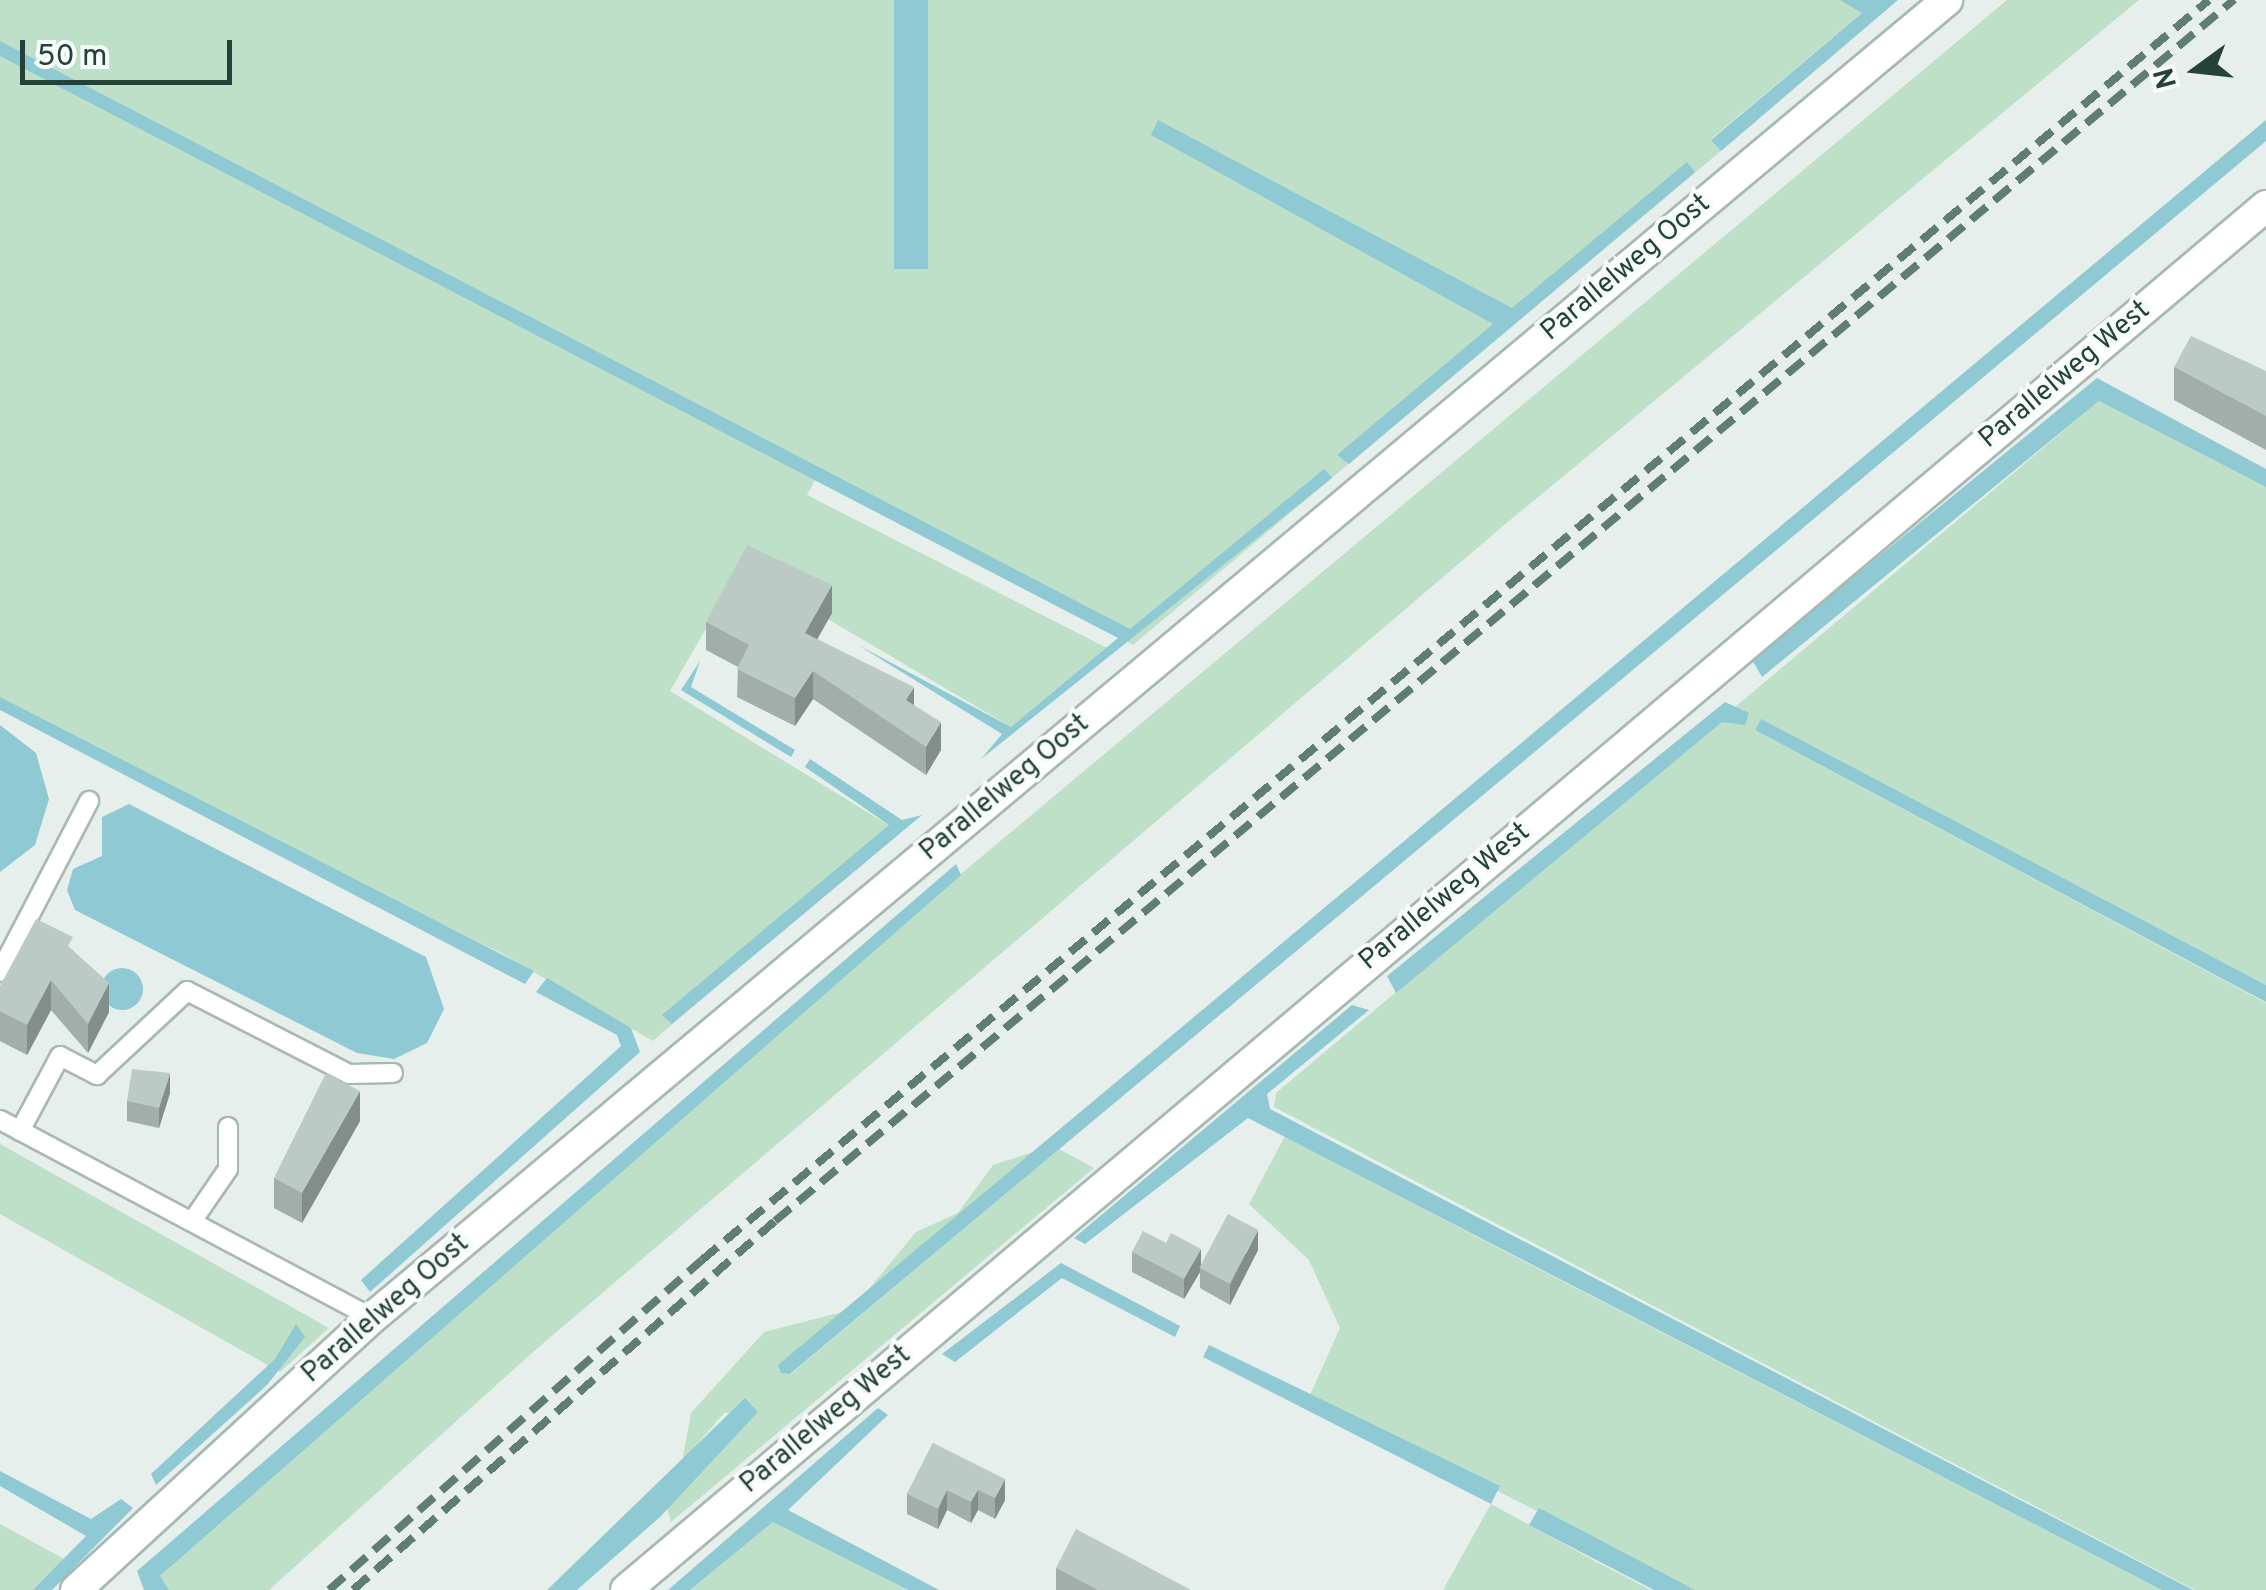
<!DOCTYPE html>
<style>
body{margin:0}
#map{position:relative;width:2266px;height:1590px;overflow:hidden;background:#e6efeb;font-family:Overpass,sans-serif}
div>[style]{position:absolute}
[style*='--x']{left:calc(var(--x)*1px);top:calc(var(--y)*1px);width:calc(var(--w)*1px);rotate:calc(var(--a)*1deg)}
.green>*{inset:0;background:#bfe0c8}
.water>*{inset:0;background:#8ec9d4;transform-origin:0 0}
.round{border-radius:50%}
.roads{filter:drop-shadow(2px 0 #a8b8b2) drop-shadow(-2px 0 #a8b8b2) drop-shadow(0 2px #a8b8b2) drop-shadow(0 -2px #a8b8b2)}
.lane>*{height:18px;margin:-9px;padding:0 9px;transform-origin:9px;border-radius:9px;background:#fff}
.street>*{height:30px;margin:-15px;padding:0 15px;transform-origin:15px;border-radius:15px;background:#fff}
.rail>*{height:8px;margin-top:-4px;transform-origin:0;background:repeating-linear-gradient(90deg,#5f7d75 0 20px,transparent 0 30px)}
.wall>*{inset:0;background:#a1aea9}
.shaded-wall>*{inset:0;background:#838d89}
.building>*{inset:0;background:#bbcac4;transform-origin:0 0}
span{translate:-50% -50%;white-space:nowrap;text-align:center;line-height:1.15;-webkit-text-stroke:8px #f7fbf9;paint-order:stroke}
.street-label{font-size:28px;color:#24423a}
.north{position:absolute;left:2146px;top:20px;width:100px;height:100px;-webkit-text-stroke:8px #f7fbf9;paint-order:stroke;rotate:255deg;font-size:28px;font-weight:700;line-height:40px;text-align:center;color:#24423a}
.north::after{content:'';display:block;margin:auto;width:35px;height:45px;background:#24423a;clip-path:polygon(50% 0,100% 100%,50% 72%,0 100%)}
.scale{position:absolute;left:20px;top:40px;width:212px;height:45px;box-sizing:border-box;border:5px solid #24423a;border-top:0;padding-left:12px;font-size:30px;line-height:35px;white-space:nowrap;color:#24423a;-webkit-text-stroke:8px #f7fbf9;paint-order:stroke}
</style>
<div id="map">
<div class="green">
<i style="clip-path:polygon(0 0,1840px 0,1863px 12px,1711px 139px,1721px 151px,1133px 645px,792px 467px,815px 480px,807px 495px,1107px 648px,1011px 727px,741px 568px,670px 691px,895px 829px,653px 1041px,503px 954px,0 707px)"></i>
<i style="clip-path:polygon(2007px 0,2139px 0,1503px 526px,533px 1352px,269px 1590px,169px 1590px,159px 1577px,962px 873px)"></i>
<i style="clip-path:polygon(2099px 401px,2266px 487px,2266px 985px,1761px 720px,1755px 730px,2266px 1003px,2266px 1590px,2195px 1590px,1274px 1107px,1276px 1093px)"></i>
<i style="clip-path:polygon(1285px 1136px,1529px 1264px,2162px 1590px,1691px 1590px,1310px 1395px,1340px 1328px,1309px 1260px,1249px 1204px)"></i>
<i style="clip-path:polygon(0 1144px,329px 1328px,280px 1372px,0 1214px)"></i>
<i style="clip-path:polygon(1059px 1149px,1094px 1168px,671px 1522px,667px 1508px,758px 1412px,724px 1413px,682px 1462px,691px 1413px,764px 1332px,842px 1312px,779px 1365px,791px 1374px)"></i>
<i style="clip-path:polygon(1033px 1152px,868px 1290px,916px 1232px,958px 1213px,993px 1165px)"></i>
<i style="clip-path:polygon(1491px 1504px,1593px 1560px,1651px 1590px,1443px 1590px)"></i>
<i style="clip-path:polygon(773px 1522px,781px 1524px,907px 1590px,690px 1590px)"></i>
<i style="clip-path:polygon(0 1524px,66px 1560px,33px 1590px,0 1590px)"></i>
</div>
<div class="water">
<i style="left:894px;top:0;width:34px;height:269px"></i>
<i style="clip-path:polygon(1840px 0,1898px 0,1721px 151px,1711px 140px,1862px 13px)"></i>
<i style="clip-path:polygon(0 41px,1130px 629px,1324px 469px,1332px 478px,981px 759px,1002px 734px,858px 645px,1011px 727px,1118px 638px,0 56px)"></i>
<i style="clip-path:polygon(1158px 120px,1512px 308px,1687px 162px,1695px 172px,1349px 464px,1337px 455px,1493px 324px,1151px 135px)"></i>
<i style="clip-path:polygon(2266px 120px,2266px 141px,790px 1374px,781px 1373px,778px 1365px)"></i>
<i style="clip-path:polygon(2097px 378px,2266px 469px,2266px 487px,2099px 401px,1762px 677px,1752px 660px)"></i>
<i style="clip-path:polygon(700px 661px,691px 687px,795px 750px,791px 757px,681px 690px)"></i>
<i style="clip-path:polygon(0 697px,534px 971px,525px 984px,0 710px)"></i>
<i style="clip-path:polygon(1725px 702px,1749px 713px,1745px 725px,1722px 722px,1396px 993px,1387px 976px)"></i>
<i style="clip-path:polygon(1761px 719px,2266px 985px,2266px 1002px,1755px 730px)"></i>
<i style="clip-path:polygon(0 725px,36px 753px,49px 799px,35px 845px,0 872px)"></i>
<i style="clip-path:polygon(810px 759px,902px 820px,922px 815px,672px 1024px,662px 1015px,889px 825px,805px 767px)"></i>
<i style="clip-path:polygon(129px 804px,426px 957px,444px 1009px,427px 1043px,394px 1059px,357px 1053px,75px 910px,67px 890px,73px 869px,102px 856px,102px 817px)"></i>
<i style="clip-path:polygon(956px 864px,961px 875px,160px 1576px,169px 1590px,144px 1590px,137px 1571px)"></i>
<i class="round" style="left:101px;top:968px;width:42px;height:42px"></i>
<i style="clip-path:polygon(547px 978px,631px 1028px,640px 1052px,370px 1292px,361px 1280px,621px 1046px,617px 1035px,536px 992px)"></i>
<i style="clip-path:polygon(1352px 1005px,1369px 1010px,1267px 1094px,1270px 1109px,2193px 1590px,2162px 1590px,1248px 1118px,1085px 1244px,1074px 1238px)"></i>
<i style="clip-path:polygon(1061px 1263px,1180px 1326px,1175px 1337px,1062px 1278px,955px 1362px,942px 1354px)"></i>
<i style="clip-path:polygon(296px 1324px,305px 1337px,267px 1385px,156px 1485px,151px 1474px,275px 1359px)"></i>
<i style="clip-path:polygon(1209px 1345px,1500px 1486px,1491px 1504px,1203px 1357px)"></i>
<i style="clip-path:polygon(745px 1398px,758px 1412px,660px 1517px,577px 1590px,547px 1590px)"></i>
<i style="clip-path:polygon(878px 1408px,888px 1415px,788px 1510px,939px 1590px,908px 1590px,773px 1522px,690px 1590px,668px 1590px)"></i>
<i style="clip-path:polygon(0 1471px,91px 1519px,121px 1499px,133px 1508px,52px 1590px,33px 1590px,86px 1536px,0 1486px)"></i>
<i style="clip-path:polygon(1539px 1508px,1695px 1590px,1654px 1590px,1529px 1525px)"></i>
</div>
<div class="roads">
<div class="lane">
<i style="--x:0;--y:972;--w:193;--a:-62.5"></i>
<i style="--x:0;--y:1120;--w:421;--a:28"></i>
<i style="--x:20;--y:1131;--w:85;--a:-61.9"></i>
<i style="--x:60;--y:1056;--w:42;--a:27.2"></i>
<i style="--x:97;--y:1075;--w:123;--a:-43"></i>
<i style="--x:187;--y:991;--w:182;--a:27.1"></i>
<i style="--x:349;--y:1074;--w:44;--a:-1.3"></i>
<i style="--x:193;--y:1220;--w:62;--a:-55.5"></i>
<i style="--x:228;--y:1169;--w:42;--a:-90"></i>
</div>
<div class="street">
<i style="--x:76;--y:1590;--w:402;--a:-42.6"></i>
<i style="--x:372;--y:1318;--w:2054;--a:-39.92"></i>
<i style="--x:626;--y:1590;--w:2146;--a:-40.16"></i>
</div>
</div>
<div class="rail">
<i style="--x:329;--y:1590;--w:498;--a:-41.5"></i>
<i style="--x:702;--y:1260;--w:1964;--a:-39.9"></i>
<i style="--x:353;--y:1590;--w:561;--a:-41.17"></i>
<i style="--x:775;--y:1221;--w:1903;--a:-39.93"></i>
</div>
<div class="wall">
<i style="clip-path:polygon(2174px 367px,2266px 371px,2266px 450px,2174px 400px)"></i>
<i style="clip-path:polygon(832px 613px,817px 639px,914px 706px,941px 750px,926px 775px,813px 699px,795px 726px,737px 697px,738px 667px,706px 650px,706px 622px)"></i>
<i style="clip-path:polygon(73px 950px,109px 1012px,88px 1053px,51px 1010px,27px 1055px,0 1041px,0 986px)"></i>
<i style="clip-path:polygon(170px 1093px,159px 1128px,127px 1121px,127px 1101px)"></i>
<i style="clip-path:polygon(360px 1121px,302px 1223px,274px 1208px,274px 1178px)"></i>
<i style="clip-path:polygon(1258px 1250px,1230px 1305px,1200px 1288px,1200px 1272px,1184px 1299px,1132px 1272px,1132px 1252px,1201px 1265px)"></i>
<i style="clip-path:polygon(933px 1443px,1005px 1500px,995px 1519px,978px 1510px,971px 1523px,947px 1510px,938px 1529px,907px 1514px,907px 1494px)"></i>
<i style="clip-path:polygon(1056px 1568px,1191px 1590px,1056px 1590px)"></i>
</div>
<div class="shaded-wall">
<i style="clip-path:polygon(832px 585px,832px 613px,805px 661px,805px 633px)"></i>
<i style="clip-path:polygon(813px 671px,813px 699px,795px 726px,795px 698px)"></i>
<i style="clip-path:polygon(914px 687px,914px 715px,906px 700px)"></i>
<i style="clip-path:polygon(941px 722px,941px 750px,926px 775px,926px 747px)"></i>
<i style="clip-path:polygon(51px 980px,51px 1010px,27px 1055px,27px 1025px)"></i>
<i style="clip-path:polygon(109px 983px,109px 1012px,88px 1053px,88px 1024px)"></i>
<i style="clip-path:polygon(170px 1073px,170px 1093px,159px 1128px,159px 1108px)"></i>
<i style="clip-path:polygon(360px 1091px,360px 1121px,302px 1223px,302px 1193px)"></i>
<i style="clip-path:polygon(1258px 1230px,1258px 1250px,1230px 1305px,1230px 1285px)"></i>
<i style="clip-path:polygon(1201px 1249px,1201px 1269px,1200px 1268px,1200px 1272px,1184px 1299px,1184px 1279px)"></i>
<i style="clip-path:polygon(1005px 1479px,1005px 1500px,995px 1519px,995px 1498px)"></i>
<i style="clip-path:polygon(947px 1490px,947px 1510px,938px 1529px,938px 1509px)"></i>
<i style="clip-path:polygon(978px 1490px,978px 1510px,971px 1523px,971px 1502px)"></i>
</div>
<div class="building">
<i style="clip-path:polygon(2191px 336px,2266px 371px,2266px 416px,2174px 367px)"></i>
<i style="clip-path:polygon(747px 545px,832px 585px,805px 633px,914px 687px,906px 700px,941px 722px,926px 747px,813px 671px,795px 698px,737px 669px,749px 645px,706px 622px)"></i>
<i style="clip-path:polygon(36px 919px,73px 937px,68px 946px,109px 983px,88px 1024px,51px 980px,27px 1025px,0 1011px,0 986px)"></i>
<i style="clip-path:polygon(132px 1069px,170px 1073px,159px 1108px,127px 1101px)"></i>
<i style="clip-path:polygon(326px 1073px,360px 1091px,302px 1193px,274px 1178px)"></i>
<i style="left:1228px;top:1214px;width:34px;height:61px;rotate:28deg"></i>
<i style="clip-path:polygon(1143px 1231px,1166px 1243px,1171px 1233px,1201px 1249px,1184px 1279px,1132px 1252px)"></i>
<i style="clip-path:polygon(933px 1443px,1005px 1479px,995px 1498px,978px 1490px,971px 1502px,947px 1490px,938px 1509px,907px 1494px)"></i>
<i style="clip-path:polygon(1076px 1529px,1191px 1590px,1098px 1590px,1056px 1568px)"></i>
</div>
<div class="street-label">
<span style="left:1626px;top:268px;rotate:-40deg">Parallelweg Oost</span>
<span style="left:2065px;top:375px;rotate:-40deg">Parallelweg West</span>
<span style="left:1005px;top:788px;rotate:-40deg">Parallelweg Oost</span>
<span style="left:1445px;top:897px;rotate:-40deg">Parallelweg West</span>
<span style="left:386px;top:1309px;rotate:-41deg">Parallelweg Oost</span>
<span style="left:826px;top:1420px;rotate:-40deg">Parallelweg West</span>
</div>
<div class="north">N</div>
<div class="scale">50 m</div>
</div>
